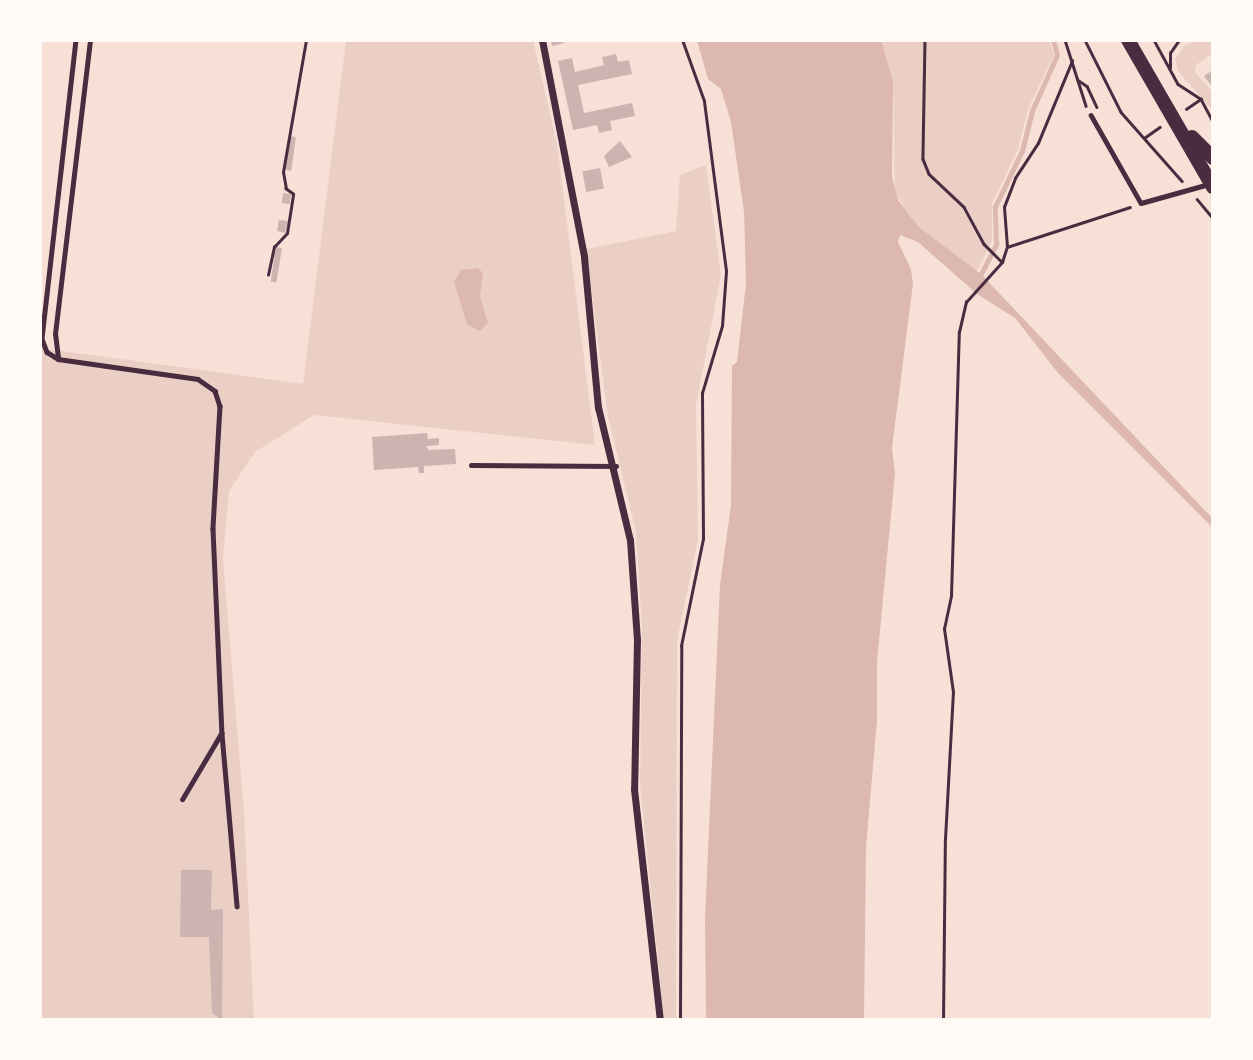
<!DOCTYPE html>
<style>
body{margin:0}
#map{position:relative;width:1253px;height:1060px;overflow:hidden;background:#f7e1d7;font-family:"Alegreya Sans",sans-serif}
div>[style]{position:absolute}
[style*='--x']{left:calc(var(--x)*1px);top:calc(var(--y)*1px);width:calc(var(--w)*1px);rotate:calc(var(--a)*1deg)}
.green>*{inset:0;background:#ebcfc5}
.water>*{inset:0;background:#dcb8b0}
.stream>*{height:4.5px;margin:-2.25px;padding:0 2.25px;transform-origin:2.25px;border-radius:2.25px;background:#dcb8b0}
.building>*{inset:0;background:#ccb4b1;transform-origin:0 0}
.path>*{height:2.5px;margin:-1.25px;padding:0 1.25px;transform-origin:1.25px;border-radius:1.25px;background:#4a2c40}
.service>*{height:4.5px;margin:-2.25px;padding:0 2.25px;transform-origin:2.25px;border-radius:2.25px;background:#4a2c40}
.minor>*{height:7px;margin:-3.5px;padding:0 3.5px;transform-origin:3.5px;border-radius:3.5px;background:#4a2c40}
.primary>*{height:14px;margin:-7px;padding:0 7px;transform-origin:7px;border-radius:7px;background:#4a2c40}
span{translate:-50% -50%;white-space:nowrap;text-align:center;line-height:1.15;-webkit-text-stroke:6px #fffaf5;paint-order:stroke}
.frame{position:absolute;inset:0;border:42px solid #fffaf5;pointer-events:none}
</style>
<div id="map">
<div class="green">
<i style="clip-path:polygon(346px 40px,533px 40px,557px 144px,595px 445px,314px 415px,255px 452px,229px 491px,223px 558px,244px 810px,254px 1020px,40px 1020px,40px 348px,303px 384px)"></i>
<i style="clip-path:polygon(881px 40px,1049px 40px,1054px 55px,1028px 109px,1018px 149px,992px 203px,992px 241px,977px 271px,919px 227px,895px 194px,893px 81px)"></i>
<i style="clip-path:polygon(1199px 40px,1213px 40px,1213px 53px,1196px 65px,1195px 72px,1213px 93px,1213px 111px,1178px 71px,1175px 59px,1184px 46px)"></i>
<i style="clip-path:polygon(706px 165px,721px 275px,696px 405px,698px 539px,677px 641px,676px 1020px,664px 1020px,640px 784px,642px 629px,636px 532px,608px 417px,586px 249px,676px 231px,680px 175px)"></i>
</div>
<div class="water">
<i style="clip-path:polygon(697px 40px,881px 40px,893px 81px,892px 177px,898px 200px,919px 227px,981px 274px,1213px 519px,1213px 528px,1058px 373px,1015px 318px,977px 294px,918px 242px,900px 235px,898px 242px,911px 269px,913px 284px,892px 448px,895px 473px,877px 662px,877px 720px,866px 847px,864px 1020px,706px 1020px,705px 918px,720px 585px,731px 505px,732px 366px,737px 362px,746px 283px,744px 212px,731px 122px,721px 89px,708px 79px)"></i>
<i style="clip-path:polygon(461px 270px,478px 268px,483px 273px,480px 297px,488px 323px,480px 331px,467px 324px,454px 282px)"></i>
</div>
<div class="stream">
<i style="--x:981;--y:274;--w:34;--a:-63"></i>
<i style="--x:996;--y:244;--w:37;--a:-92"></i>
<i style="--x:995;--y:207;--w:62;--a:-64.3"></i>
<i style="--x:1022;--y:151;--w:41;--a:-76"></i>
<i style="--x:1032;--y:111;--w:61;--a:-65.9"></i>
<i style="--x:1057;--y:55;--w:16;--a:-105"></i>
</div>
<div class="building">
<i style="clip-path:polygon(551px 40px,563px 40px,564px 43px,552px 46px)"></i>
<i style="clip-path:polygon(616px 54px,618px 62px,629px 60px,632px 74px,578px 85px,584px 113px,632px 103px,635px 116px,610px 121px,612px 130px,599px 133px,597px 125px,573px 130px,558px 61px,572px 58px,575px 72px,604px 65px,602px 57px)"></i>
<i style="clip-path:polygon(1213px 70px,1213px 88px,1204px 76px)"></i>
<i style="left:289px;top:136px;width:7px;height:34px;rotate:8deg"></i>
<i style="clip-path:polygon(620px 141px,632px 157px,609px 167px,604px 156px)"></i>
<i style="left:600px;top:168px;width:21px;height:18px;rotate:79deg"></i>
<i style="left:283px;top:193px;width:8px;height:10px;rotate:7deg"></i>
<i style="clip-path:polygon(279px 220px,288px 221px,285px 233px,277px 231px)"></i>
<i style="left:276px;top:247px;width:6px;height:35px;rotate:9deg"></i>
<i style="clip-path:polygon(427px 433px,428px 439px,439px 438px,439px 445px,427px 446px,428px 450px,455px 449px,456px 464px,424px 466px,424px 473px,419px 473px,418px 467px,374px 470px,372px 437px)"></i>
<i style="clip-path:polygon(181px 870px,212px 870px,211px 910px,223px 909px,222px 1020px,212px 1013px,209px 937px,180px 937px)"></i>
</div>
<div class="path">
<i style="--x:925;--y:40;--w:119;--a:91"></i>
<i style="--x:923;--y:159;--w:16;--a:68"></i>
<i style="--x:929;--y:174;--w:48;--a:43.3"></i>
<i style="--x:964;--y:207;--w:42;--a:61.6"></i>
<i style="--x:984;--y:244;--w:25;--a:45"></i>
<i style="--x:1065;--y:40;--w:69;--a:72.3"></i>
<i style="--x:1085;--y:40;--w:80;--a:63.4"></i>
<i style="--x:1121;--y:112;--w:92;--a:48.5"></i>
<i style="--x:1154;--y:40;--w:50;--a:61.4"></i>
<i style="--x:1178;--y:84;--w:27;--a:33"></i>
<i style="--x:1201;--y:99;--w:26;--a:62"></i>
<i style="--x:1170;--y:68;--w:15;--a:-90"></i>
<i style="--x:1170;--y:53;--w:16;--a:-55"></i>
<i style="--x:1078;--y:80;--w:11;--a:34"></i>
<i style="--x:1087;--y:86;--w:23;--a:65"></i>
<i style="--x:1186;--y:109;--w:18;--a:-34"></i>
<i style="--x:1144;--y:138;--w:19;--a:-35"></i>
<i style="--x:1197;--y:199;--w:25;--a:50"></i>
<i style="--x:1007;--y:247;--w:40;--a:-94.3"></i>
<i style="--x:1004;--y:207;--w:31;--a:-69"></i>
<i style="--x:1015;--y:178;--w:42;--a:-56.7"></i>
<i style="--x:1038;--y:143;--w:89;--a:-67.5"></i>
<i style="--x:268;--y:275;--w:29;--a:-78"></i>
<i style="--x:274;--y:247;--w:19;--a:-47"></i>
<i style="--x:287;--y:233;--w:39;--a:-81"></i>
<i style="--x:293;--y:194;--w:9;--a:-144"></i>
<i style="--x:286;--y:189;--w:17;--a:-100"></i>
<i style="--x:283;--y:172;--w:134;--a:-80.1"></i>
<i style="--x:680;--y:1020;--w:374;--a:-89.8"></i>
<i style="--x:681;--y:646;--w:109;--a:-78.4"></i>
<i style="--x:703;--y:539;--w:146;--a:-90.4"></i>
<i style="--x:702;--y:393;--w:70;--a:-73.4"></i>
<i style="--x:722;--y:326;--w:55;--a:-85.8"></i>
<i style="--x:726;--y:271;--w:171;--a:-97.4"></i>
<i style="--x:704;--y:101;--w:65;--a:-109.8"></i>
<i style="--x:943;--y:1020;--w:181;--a:-89.4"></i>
<i style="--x:945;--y:839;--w:147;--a:-86.9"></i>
<i style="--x:953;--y:692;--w:64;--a:-98.1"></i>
<i style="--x:944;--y:629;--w:34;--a:-78"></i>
<i style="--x:951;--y:596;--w:264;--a:-88.3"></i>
<i style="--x:959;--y:332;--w:31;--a:-77"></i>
<i style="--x:966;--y:302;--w:54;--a:-48"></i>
<i style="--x:1002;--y:262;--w:16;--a:-72"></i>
<i style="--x:1007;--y:247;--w:129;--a:-18"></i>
</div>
<div class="service">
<i style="--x:76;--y:40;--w:301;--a:96.5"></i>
<i style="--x:42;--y:339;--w:14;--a:69"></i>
<i style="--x:47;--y:352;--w:13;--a:32"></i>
<i style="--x:58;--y:359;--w:141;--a:8.1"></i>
<i style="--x:198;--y:379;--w:21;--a:35"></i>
<i style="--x:215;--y:391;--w:16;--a:72"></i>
<i style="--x:220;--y:406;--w:123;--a:93.3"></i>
<i style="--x:213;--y:529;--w:204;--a:87.5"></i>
<i style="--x:222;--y:733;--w:77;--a:120.6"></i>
<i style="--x:1091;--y:115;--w:101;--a:60.4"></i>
<i style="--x:1141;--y:203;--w:71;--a:-15.6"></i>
<i style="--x:58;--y:358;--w:24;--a:-97"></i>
<i style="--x:55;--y:334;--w:296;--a:-83.2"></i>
<i style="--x:471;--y:465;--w:145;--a:0.4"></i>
<i style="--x:222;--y:734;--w:173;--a:85"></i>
</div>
<div class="minor">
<i style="--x:542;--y:40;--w:221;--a:79"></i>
<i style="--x:584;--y:257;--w:151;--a:84.7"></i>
<i style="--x:598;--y:407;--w:137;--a:76.5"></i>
<i style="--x:630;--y:540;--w:99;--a:86"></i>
<i style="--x:637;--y:639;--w:150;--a:91.1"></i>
<i style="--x:634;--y:789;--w:232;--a:83.6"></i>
</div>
<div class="primary">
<i style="--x:1128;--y:40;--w:170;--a:60"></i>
<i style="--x:1192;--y:137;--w:30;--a:45"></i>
</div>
<div class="frame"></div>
</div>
